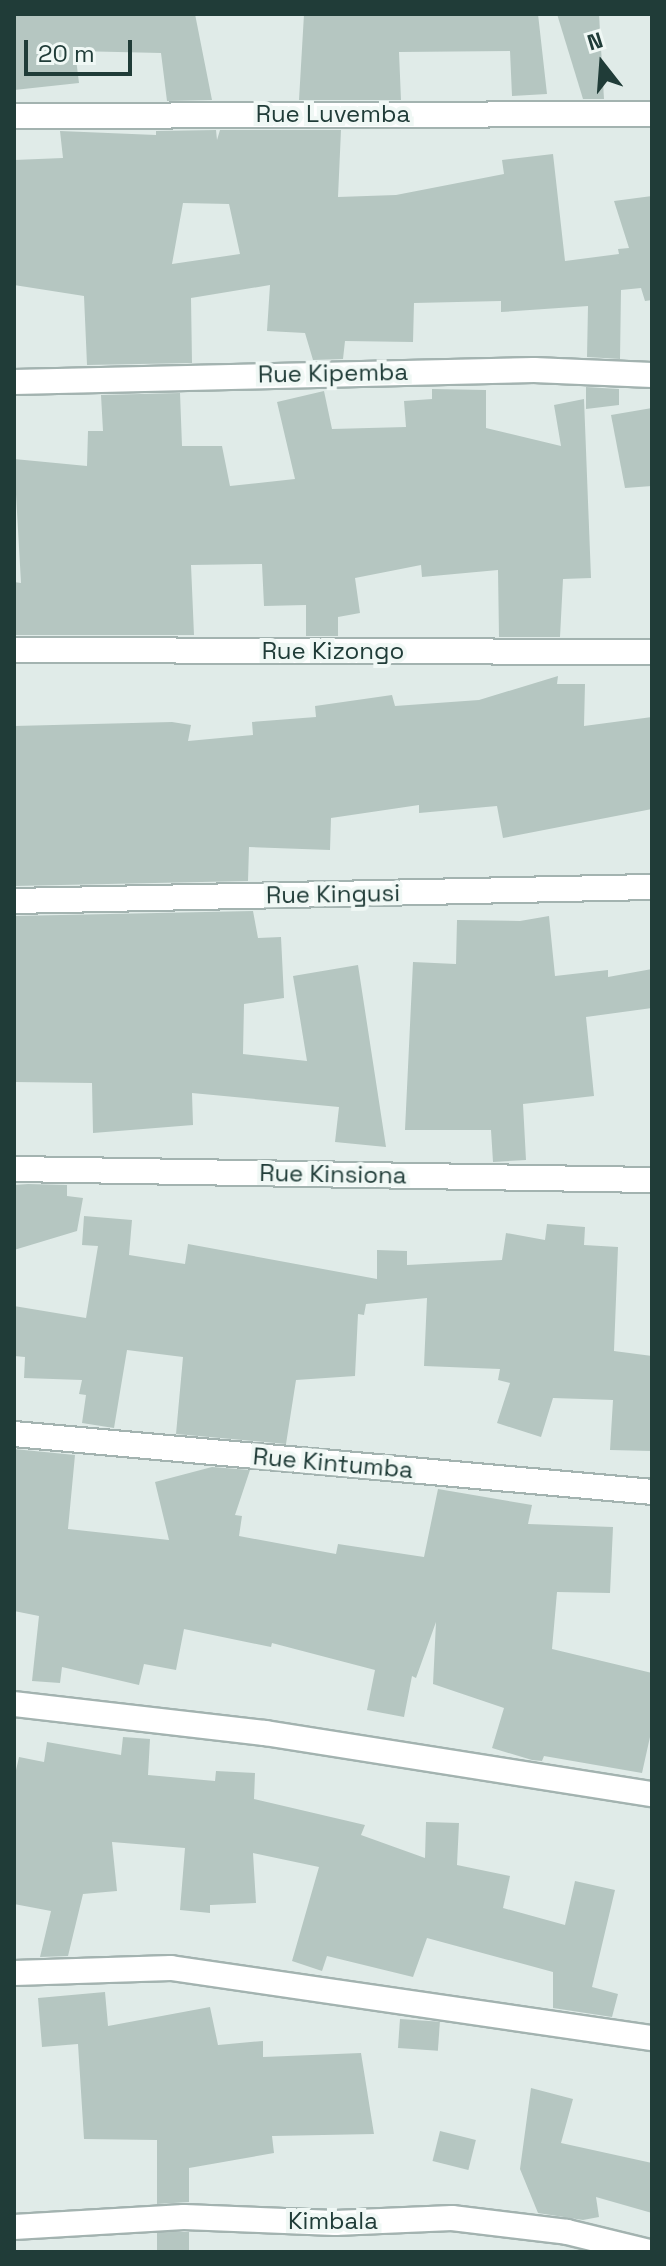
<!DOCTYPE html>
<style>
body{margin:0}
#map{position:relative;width:666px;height:2266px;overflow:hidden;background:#e0ebe8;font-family:"Space Grotesk",sans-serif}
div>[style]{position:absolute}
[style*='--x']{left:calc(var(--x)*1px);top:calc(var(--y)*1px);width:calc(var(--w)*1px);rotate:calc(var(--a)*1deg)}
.building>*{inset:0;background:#b5c6c1;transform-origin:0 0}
.roads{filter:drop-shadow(2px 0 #a3b3b0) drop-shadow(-2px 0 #a3b3b0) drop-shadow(0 2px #a3b3b0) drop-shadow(0 -2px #a3b3b0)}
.minor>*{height:24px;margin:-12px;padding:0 12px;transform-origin:12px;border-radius:12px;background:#fff}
span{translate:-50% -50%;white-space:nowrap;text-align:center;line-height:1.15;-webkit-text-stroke:8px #f0f8f5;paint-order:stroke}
.street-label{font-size:24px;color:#203c38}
.frame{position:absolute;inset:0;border:16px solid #203c38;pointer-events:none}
.north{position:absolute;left:562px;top:24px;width:80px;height:80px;-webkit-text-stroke:6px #f0f8f5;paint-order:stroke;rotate:343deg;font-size:22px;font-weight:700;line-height:32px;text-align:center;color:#203c38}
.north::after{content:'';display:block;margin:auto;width:28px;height:36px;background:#203c38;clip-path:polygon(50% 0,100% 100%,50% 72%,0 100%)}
.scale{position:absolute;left:24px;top:40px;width:108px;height:36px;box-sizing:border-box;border:4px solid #203c38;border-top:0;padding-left:10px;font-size:24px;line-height:28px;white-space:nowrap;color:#203c38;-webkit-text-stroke:6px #f0f8f5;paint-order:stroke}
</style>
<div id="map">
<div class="building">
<i style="clip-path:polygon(14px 14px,195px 14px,212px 100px,167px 101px,161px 53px,75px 51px,79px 83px,14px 90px)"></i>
<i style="clip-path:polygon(304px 14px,538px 14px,547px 94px,512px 96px,510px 51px,399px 52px,401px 100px,299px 100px)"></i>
<i style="clip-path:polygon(557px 14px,599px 14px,604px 99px,583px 99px)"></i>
<i style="clip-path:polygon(evenodd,216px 130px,217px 140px,220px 130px,341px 130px,338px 197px,396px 195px,504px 174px,502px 160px,553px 154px,565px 261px,619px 254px,618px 249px,629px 248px,614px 201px,652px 196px,652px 300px,645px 301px,641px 288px,621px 290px,620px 359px,587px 357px,588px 306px,501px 312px,501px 301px,414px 303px,413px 342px,345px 341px,343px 359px,313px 360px,305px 333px,267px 331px,270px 285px,191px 298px,192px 363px,87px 365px,84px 296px,14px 285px,14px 160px,63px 158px,60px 131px,156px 135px,156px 131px,216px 130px,183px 203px,229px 204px,240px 254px,172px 264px,183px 203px)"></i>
<i style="clip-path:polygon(586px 387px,619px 389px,619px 405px,586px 409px)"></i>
<i style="clip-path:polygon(432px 389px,486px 390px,486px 428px,561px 446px,554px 405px,584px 399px,591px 578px,563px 579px,560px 637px,499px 637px,498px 570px,422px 577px,421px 565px,355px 578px,360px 613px,338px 617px,338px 636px,306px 636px,306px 605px,264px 606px,262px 564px,191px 565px,194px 635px,14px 635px,14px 582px,21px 583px,14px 459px,87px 466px,88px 431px,103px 431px,101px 395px,180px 393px,182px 446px,222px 446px,230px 486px,295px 479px,277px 402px,324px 391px,332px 429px,406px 427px,404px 401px,432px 399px)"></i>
<i style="clip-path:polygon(652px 408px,652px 486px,625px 488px,611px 415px)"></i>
<i style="clip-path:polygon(558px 676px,557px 684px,585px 684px,584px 726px,652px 717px,652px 809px,503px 838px,497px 806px,419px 813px,419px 805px,331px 818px,330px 850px,249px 847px,248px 881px,14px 886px,14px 726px,172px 722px,191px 725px,188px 741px,253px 735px,252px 722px,316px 717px,315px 706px,392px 695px,395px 706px,479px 700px)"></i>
<i style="clip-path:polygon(253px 911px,258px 938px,281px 937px,284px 998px,244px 1004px,243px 1054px,307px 1061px,293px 976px,358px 965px,386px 1147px,335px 1142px,339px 1107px,192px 1093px,193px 1125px,93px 1133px,92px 1083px,14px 1082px,14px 916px)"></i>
<i style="clip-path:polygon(549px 916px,555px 976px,608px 970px,608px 977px,652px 969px,652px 1008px,586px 1017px,594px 1096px,523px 1104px,526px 1160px,493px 1162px,491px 1130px,405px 1130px,413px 962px,456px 964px,457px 920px,520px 921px)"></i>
<i style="clip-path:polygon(28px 1184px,67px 1185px,67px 1196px,83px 1198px,77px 1231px,14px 1250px,14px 1185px)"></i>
<i style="clip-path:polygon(84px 1216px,132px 1220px,129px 1255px,185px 1264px,188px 1244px,377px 1279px,377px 1250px,407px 1251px,407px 1265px,502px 1260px,506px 1233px,545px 1240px,547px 1224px,585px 1227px,584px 1245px,618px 1247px,614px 1351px,652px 1356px,652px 1451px,610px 1450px,613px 1400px,553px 1398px,541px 1437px,497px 1423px,510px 1383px,498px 1380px,500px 1369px,424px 1366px,427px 1298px,366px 1304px,364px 1315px,358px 1314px,355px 1376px,296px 1380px,286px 1444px,176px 1434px,183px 1357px,127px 1350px,114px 1428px,82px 1423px,86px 1395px,79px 1394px,82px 1380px,24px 1378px,25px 1357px,14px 1356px,14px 1306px,86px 1318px,98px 1246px,82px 1245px)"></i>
<i style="clip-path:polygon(14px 1449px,75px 1455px,68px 1529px,169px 1540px,155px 1482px,212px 1467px,250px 1470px,235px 1515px,242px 1516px,239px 1536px,336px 1554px,338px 1544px,424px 1557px,438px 1489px,532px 1505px,528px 1524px,613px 1527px,610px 1593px,557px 1592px,552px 1649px,652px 1673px,652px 1728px,642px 1773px,544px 1756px,542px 1761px,532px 1760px,492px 1748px,504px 1708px,433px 1684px,436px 1622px,416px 1678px,412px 1676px,404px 1717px,367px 1710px,375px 1670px,272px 1643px,271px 1647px,184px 1629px,176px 1670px,144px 1664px,139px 1685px,62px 1667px,60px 1683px,32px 1681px,39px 1616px,14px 1611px)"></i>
<i style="clip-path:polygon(123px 1737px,150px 1739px,148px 1775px,215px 1781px,216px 1771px,255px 1773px,254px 1799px,365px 1825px,361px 1835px,425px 1858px,426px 1822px,459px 1823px,457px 1865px,510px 1876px,503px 1908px,565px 1925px,575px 1881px,615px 1890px,592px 1987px,618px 1994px,612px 2017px,553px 2008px,553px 1972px,427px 1938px,413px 1977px,327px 1956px,322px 1971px,292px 1961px,319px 1867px,253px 1853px,256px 1903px,210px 1905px,210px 1913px,180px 1910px,185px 1848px,112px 1842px,117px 1891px,83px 1894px,68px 1956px,40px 1957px,51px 1911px,14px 1904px,14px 1779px,19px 1757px,44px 1762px,47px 1742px,121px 1755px)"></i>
<i style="clip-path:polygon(105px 1992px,108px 2026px,210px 2007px,218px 2045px,263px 2041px,263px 2057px,361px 2053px,374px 2134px,272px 2136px,274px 2153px,189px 2168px,189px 2202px,157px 2204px,157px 2140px,84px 2139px,78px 2044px,42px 2047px,38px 1998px)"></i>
<i style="left:400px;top:2019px;width:40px;height:29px;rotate:4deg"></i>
<i style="clip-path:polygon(531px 2088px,573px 2099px,561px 2143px,652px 2163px,652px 2213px,596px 2197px,599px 2217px,583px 2220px,538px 2213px,520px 2169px)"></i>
<i style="left:440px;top:2131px;width:37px;height:31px;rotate:14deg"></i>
<i style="left:189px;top:2232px;width:20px;height:32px;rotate:90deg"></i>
</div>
<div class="roads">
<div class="minor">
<i style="--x:14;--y:116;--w:638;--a:-0.18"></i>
<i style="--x:14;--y:382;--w:520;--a:-1.32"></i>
<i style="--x:534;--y:370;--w:118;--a:2.4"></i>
<i style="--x:14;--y:650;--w:638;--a:0.18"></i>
<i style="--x:14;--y:901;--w:638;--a:-1.26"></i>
<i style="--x:14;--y:1169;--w:638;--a:0.99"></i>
<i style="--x:14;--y:1434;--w:641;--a:5.19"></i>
<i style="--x:14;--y:1704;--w:253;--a:6.6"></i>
<i style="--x:265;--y:1733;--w:392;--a:9"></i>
<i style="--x:14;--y:1973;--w:157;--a:-1.8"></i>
<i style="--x:171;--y:1968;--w:486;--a:8.3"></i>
<i style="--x:14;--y:2227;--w:170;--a:-3.4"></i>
<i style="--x:184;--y:2217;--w:151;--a:2.3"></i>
<i style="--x:335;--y:2223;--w:117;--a:-2.4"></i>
<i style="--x:452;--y:2218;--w:116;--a:6.9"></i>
<i style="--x:567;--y:2232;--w:84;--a:13.7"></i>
</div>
</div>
<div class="street-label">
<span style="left:333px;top:114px">Rue Luvemba</span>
<span style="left:333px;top:373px;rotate:-1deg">Rue Kipemba</span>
<span style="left:333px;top:651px">Rue Kizongo</span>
<span style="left:333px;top:894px;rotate:-1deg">Rue Kingusi</span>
<span style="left:333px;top:1174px;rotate:1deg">Rue Kinsiona</span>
<span style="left:333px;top:1463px;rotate:5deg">Rue Kintumba</span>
<span style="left:333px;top:2221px">Kimbala</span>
</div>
<div class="frame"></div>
<div class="north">N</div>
<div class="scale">20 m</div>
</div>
